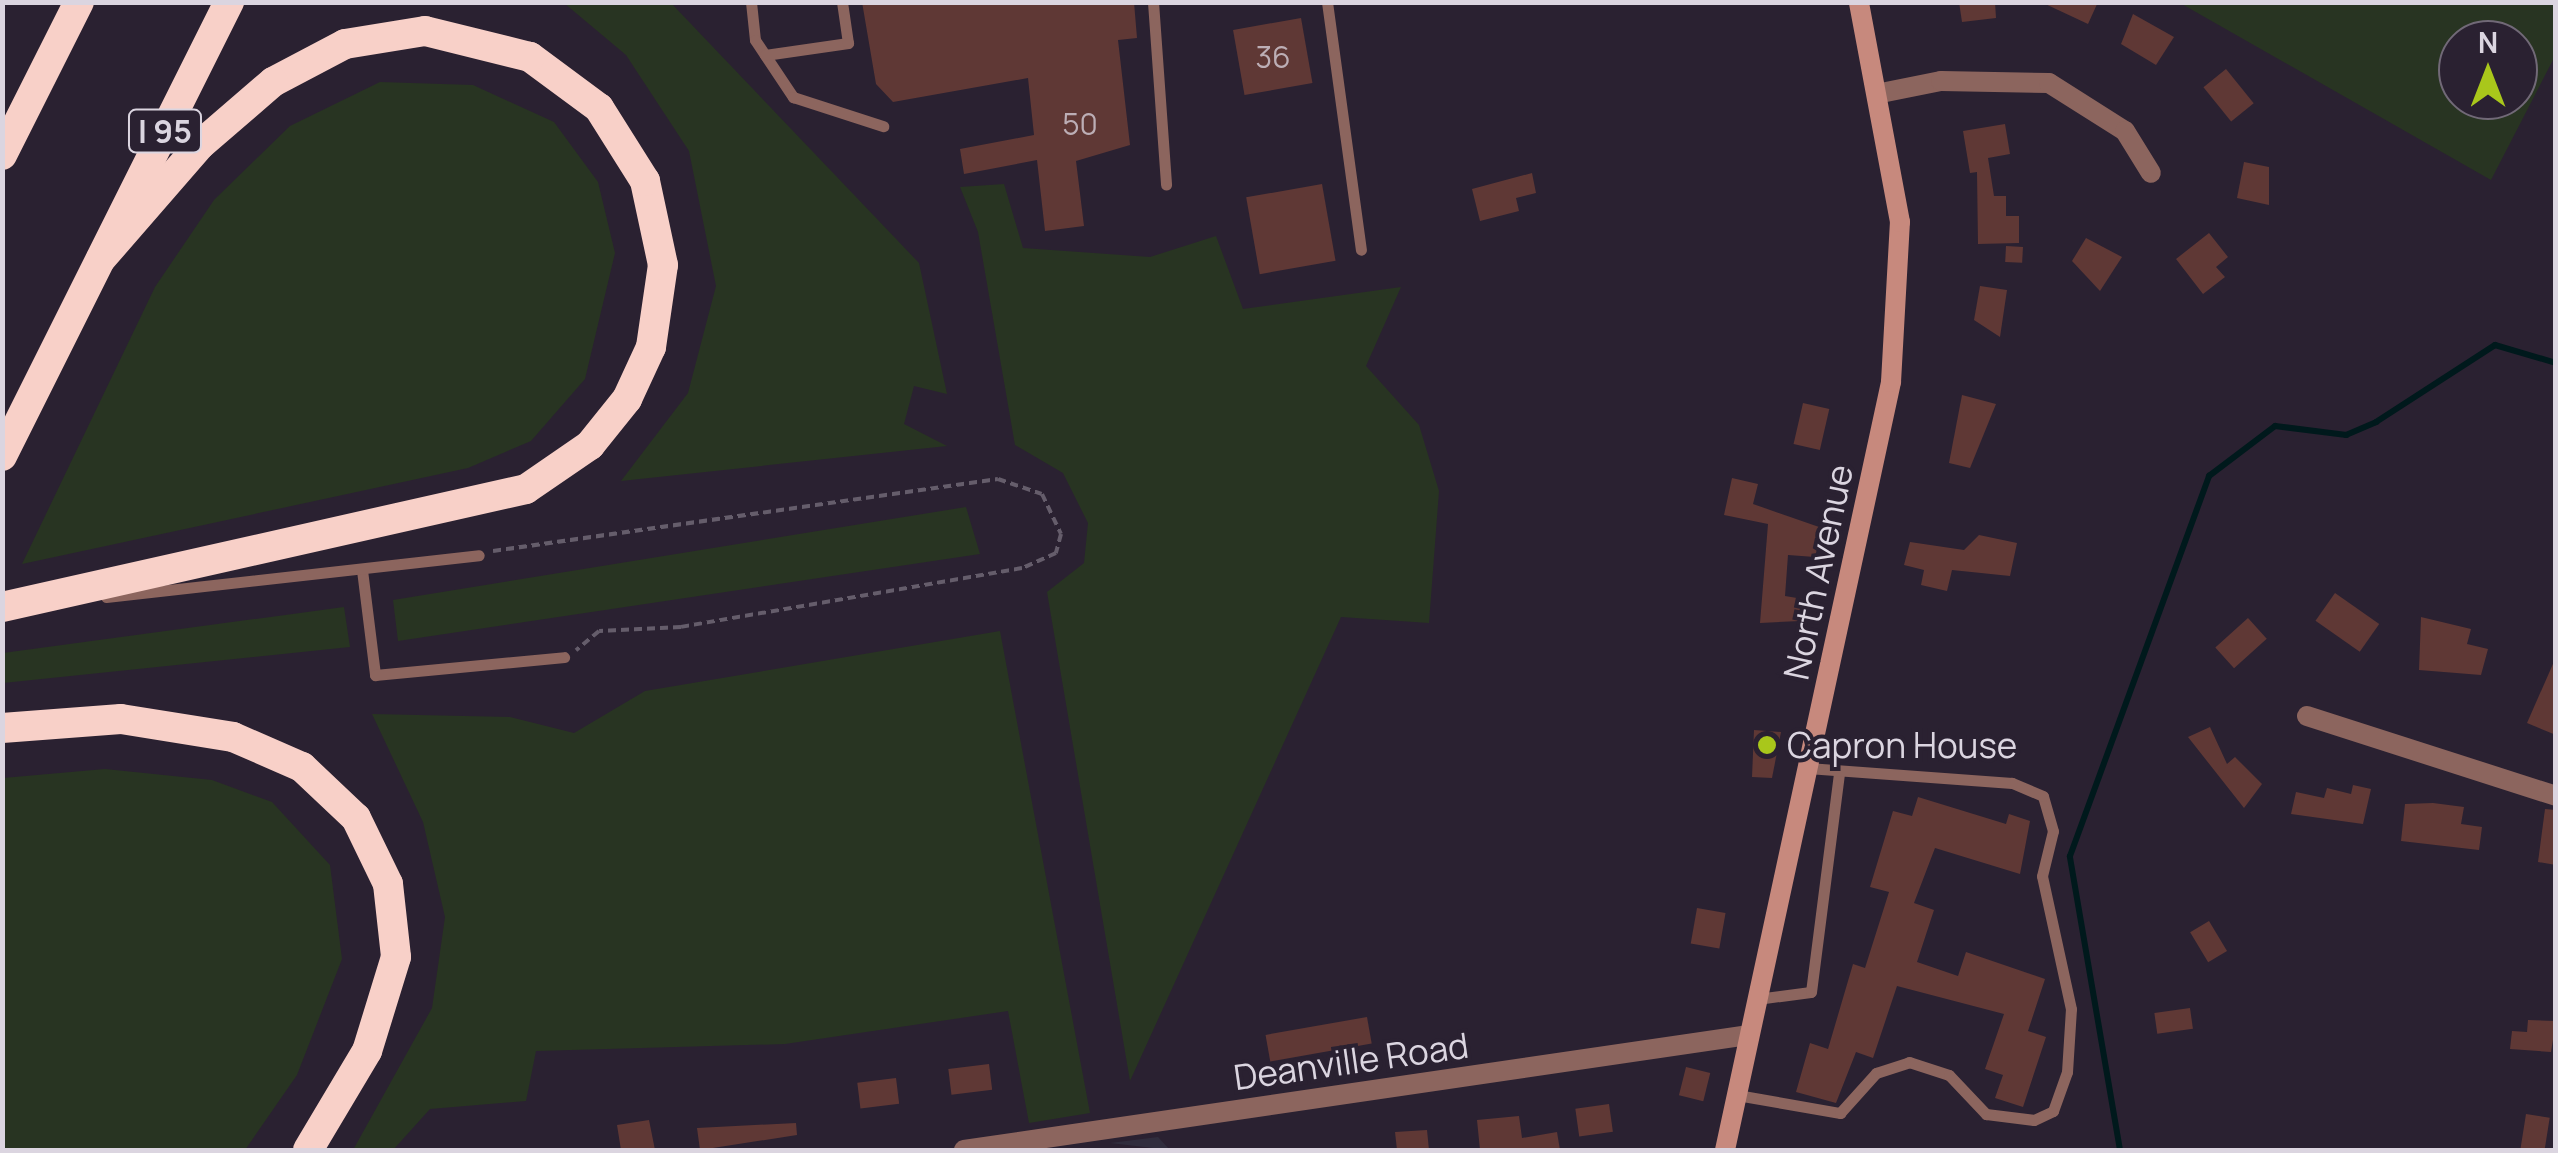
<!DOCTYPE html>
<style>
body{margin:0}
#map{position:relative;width:2558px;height:1153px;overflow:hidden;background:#2a2131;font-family:Manrope,sans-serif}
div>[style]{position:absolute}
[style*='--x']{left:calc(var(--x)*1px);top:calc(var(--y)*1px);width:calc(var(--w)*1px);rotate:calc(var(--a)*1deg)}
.industrial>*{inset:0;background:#302d3d}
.green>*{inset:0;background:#283422}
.stream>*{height:6px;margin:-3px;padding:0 3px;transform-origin:3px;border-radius:3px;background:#00191c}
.building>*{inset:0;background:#5f3835;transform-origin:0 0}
.path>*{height:4px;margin-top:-2px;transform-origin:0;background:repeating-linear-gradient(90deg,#655d6b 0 8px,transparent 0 13px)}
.service>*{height:11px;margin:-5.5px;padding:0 5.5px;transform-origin:5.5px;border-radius:5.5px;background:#8c655e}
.minor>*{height:20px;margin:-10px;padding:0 10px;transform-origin:10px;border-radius:10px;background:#8c655e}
.secondary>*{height:20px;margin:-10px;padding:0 10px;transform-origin:10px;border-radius:10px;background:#c7897d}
.motorway>*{height:30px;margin:-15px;padding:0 15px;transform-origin:15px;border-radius:15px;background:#f8d0c8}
.dots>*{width:28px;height:28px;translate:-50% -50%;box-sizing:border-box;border:5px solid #2a2131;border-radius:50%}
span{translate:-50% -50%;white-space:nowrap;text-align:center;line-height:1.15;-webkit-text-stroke:8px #2a2131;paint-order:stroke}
.number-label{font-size:30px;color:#bcaeb5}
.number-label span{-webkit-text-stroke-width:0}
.shield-label span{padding:2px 8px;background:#2a2131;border:2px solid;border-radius:8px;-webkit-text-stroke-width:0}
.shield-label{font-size:32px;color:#dbd5e0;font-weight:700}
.street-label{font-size:35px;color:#dbd5e0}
.poi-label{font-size:35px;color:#dbd5e0}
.left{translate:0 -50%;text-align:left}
.frame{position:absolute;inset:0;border:5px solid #dbd5e0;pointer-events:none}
.north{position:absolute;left:2438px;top:20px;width:100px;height:100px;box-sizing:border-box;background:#2a2131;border:2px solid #716977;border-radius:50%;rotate:0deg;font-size:28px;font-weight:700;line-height:40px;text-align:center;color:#dbd5e0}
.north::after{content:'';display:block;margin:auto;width:35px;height:45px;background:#a9c71b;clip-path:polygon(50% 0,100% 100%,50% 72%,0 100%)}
</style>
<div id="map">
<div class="industrial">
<i style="clip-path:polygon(1158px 1137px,1170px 1150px,1110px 1143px)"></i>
</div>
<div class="green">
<i style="clip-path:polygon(564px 3px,671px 3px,919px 263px,947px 394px,914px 386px,904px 424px,947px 446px,621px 481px,688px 393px,716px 286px,689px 151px,626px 55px)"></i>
<i style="clip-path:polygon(evenodd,2180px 3px,2555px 3px,2555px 56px,2491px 180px,2180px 3px,2518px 40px,2518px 100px,2458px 100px,2458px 40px,2518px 40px)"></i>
<i style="clip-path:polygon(380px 82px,473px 85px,554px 122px,598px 182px,615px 253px,585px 379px,531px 441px,468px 468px,22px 564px,155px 287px,214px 200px,290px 126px)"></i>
<i style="clip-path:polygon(1004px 184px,1023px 248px,1150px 257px,1216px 236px,1243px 309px,1401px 287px,1366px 366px,1419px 425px,1439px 491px,1429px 623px,1341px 617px,1130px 1081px,1047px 592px,1084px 563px,1088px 523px,1063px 473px,1015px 445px,978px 232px,960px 187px)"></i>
<i style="clip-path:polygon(966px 507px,980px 554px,398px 641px,393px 600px)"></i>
<i style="clip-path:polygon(344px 607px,350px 647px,3px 683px,3px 653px)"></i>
<i style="clip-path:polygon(1000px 631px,1090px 1113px,1029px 1123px,1008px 1011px,785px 1044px,536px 1051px,526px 1101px,430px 1109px,393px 1150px,353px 1150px,432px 1008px,445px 917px,423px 822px,372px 714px,510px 717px,574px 733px,645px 691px)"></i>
<i style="clip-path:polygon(105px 769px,212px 780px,272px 802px,330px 865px,342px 959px,297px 1075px,245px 1150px,3px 1150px,3px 778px)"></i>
</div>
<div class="stream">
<i style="--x:2120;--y:1150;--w:298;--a:-99.7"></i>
<i style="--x:2070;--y:856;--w:405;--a:-69.9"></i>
<i style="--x:2209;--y:476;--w:83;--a:-37.1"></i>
<i style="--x:2275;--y:426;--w:72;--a:7.2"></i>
<i style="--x:2346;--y:435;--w:33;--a:-23"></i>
<i style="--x:2376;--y:422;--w:142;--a:-32.9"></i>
<i style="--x:2495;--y:345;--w:64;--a:16.4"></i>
</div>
<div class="building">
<i style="clip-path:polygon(862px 2px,1134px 2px,1137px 38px,1118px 40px,1130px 145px,1076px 161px,1084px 226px,1045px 231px,1037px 160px,964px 174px,960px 149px,1034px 135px,1028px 78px,893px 102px,876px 84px)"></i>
<i style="clip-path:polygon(1959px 2px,1995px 2px,1996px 18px,1962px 22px)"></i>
<i style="clip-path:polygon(2041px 2px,2098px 2px,2088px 24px)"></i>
<i style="clip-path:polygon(2133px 14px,2174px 37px,2156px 65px,2121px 44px)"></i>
<i style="left:1301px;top:18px;width:66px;height:69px;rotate:80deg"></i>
<i style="left:2226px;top:69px;width:44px;height:29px;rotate:51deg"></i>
<i style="clip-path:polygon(2005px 124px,2010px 154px,1988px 158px,1994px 196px,2006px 196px,2006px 216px,2019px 216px,2019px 243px,1978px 244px,1977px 172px,1970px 173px,1963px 131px)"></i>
<i style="clip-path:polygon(2244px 162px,2269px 167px,2269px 205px,2237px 198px)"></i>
<i style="clip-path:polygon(1532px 173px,1536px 193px,1516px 198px,1519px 211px,1480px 221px,1472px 189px)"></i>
<i style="left:1322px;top:184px;width:78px;height:77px;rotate:80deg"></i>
<i style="clip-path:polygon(2209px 233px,2228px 257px,2216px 267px,2225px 277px,2203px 294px,2176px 259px)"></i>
<i style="clip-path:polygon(2086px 238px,2122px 257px,2100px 291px,2072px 261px)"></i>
<i style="left:2006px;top:246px;width:17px;height:16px;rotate:3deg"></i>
<i style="clip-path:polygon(1980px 286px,2007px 290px,2000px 337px,1974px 320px)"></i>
<i style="clip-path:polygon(1962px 395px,1996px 404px,1970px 468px,1949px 463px)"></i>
<i style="left:1803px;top:403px;width:27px;height:42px;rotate:13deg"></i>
<i style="clip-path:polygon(1732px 478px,1758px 484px,1753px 504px,1822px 528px,1815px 557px,1788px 555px,1785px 596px,1803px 599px,1800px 621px,1760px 623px,1768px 524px,1724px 515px)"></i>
<i style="clip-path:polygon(1979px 535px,2017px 543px,2010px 576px,1952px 570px,1947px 591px,1921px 585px,1924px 570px,1904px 565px,1910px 542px,1964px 550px)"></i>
<i style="left:2335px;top:593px;width:54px;height:34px;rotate:35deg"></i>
<i style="clip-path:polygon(2421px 617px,2471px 629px,2467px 644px,2488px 649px,2481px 675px,2419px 670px)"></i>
<i style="left:2248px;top:618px;width:28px;height:44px;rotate:48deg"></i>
<i style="clip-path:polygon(2556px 657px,2556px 735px,2527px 723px)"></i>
<i style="clip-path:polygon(2210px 727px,2227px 764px,2235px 757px,2262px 784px,2244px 808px,2188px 737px)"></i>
<i style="clip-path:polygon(1754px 730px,1781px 732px,1772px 778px,1752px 777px)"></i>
<i style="clip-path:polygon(2353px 785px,2371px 789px,2363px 824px,2291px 814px,2296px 792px,2324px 798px,2327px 788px,2351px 794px)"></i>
<i style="clip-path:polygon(1918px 797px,2006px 824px,2009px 814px,2030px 821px,2020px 874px,1935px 848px,1914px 903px,1934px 910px,1917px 962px,1958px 976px,1966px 952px,2045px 979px,2028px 1031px,2046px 1037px,2023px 1107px,1995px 1098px,2003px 1075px,1985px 1069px,2004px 1014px,1897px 986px,1873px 1058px,1856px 1052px,1836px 1103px,1796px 1092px,1810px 1043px,1828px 1049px,1853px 964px,1865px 968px,1889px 892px,1870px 887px,1893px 811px,1912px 816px)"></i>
<i style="clip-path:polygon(2433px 803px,2464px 807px,2461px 824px,2482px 827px,2479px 850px,2401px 841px,2405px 804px)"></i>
<i style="clip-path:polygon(2545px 809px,2556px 810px,2556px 865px,2538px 862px)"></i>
<i style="left:1697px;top:908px;width:29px;height:36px;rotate:10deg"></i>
<i style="left:2209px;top:921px;width:35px;height:22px;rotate:59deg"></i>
<i style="left:2190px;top:1008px;width:21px;height:36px;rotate:82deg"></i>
<i style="left:1367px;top:1017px;width:27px;height:103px;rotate:80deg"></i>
<i style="clip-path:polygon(2528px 1020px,2556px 1021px,2551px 1052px,2510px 1049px,2512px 1031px,2527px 1032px)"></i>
<i style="left:989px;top:1064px;width:26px;height:41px;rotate:83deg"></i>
<i style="left:1686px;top:1067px;width:25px;height:29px;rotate:14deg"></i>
<i style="left:896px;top:1078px;width:26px;height:39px;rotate:83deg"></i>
<i style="left:1609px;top:1104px;width:28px;height:34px;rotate:82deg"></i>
<i style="left:2526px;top:1114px;width:24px;height:36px;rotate:9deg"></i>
<i style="clip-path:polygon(1519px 1116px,1522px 1138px,1557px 1132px,1560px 1150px,1480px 1150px,1477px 1120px)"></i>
<i style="clip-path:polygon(649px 1120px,655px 1150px,621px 1150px,617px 1125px)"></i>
<i style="clip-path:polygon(796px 1123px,797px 1135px,700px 1150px,697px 1128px)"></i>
<i style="clip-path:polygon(1427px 1130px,1429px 1150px,1397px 1150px,1395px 1132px)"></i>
</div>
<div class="path">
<i style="--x:493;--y:551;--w:510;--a:-8.11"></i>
<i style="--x:998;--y:479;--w:46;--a:18.8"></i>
<i style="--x:1042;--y:494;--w:44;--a:64.6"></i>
<i style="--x:1061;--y:534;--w:20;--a:105"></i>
<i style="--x:1056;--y:553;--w:37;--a:156"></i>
<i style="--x:1022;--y:568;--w:346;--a:170.2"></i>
<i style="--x:681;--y:627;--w:82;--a:177.2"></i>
<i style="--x:599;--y:631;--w:30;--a:140"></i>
</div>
<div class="service">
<i style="--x:751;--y:2;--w:38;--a:84"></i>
<i style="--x:755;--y:40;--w:69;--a:56.3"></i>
<i style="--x:793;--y:97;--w:95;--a:17.9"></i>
<i style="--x:1153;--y:2;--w:183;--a:85.9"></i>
<i style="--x:1327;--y:2;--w:250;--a:82.2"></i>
<i style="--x:765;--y:55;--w:84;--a:-8.2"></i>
<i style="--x:848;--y:43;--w:41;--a:-98.3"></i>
<i style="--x:362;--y:570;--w:106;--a:82.9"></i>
<i style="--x:375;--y:675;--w:190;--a:-5.4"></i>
<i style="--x:106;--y:597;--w:375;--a:-6.4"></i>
<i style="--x:1757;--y:999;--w:54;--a:-7.4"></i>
<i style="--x:1811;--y:992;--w:221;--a:-82.7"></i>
<i style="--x:1737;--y:1095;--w:105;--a:9.9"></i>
<i style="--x:1840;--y:1113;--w:54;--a:-48"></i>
<i style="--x:1876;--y:1073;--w:35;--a:-18"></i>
<i style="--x:1909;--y:1062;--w:42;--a:18"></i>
<i style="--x:1949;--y:1075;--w:54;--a:46.5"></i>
<i style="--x:1986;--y:1114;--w:48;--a:7.1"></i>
<i style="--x:2034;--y:1120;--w:21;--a:-25"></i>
<i style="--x:2053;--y:1111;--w:41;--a:-70.3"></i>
<i style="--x:2067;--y:1072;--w:63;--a:-86.4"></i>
<i style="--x:2071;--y:1009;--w:136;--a:-102.3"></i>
<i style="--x:2042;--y:876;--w:46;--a:-76.3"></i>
<i style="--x:2053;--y:831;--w:36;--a:-106"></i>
<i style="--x:2043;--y:796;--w:34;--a:-157"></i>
<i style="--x:2012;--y:783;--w:205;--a:-175.8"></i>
</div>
<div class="minor">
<i style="--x:1881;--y:93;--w:61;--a:-11.3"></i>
<i style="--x:1941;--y:81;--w:108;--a:1.1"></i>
<i style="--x:2049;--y:83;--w:90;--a:32.3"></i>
<i style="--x:2125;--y:131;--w:49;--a:58.2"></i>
<i style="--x:2307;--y:716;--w:262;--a:17.8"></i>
<i style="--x:964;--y:1150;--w:792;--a:-8.34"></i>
</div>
<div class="secondary">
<i style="--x:1725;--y:1150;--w:786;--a:-77.8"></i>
<i style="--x:1891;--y:382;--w:160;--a:-86.8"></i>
<i style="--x:1900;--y:222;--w:224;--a:-100.6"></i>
</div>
<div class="motorway">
<i style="--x:2;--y:155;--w:171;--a:-63.3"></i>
<i style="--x:2;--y:456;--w:508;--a:-63.43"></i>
<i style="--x:2;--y:607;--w:537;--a:-12.69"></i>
<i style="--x:526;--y:489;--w:78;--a:-34.5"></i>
<i style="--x:590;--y:445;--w:59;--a:-51.2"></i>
<i style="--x:627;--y:399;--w:57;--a:-65.2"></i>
<i style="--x:651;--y:347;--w:83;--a:-81.7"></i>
<i style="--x:663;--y:265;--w:86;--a:-102.1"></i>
<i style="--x:645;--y:181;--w:86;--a:-122.2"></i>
<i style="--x:599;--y:108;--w:86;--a:-143.5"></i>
<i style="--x:530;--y:57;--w:108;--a:-166.1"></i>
<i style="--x:425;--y:31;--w:81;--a:170.8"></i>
<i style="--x:345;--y:44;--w:81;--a:152.2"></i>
<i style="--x:273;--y:82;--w:96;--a:139.2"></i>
<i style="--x:200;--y:145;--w:151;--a:131"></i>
<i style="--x:2;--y:728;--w:119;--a:-4.3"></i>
<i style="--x:121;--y:719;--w:113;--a:9.1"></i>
<i style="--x:233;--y:737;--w:75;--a:23.5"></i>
<i style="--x:302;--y:767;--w:74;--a:43.4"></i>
<i style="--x:356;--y:818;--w:73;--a:64.1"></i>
<i style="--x:388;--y:884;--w:73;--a:83.7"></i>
<i style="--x:396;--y:957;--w:98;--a:107.1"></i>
<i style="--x:367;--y:1051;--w:115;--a:120.8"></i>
</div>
<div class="dots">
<i style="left:1767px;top:745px;background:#a9c71b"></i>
</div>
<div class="number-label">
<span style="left:1273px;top:57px">36</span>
<span style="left:1080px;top:124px">50</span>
</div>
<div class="shield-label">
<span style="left:165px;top:131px">I 95</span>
</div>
<div class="street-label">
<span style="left:1818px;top:572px;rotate:-78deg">North Avenue</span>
<span style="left:1351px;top:1061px;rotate:-8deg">Deanville Road</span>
</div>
<div class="poi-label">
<span class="left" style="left:1787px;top:745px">Capron House</span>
</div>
<div class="frame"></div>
<div class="north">N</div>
</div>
